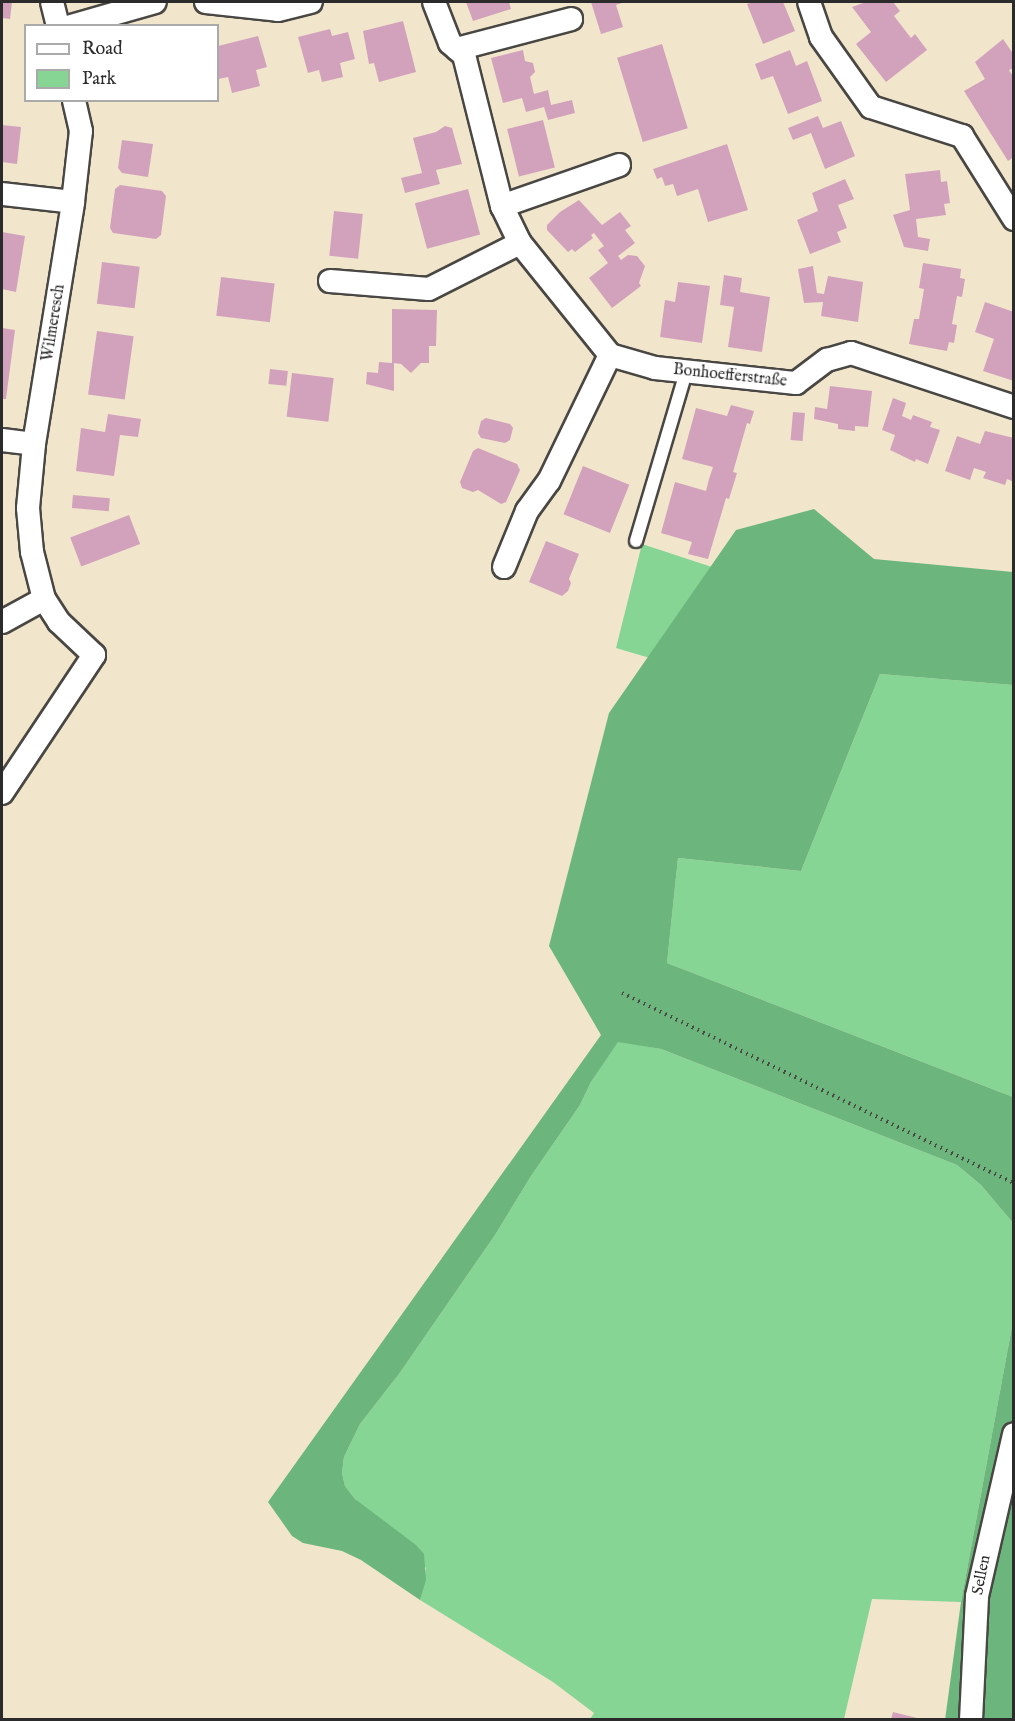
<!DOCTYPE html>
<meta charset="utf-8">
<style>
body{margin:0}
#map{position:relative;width:1015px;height:1721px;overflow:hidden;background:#f1e6cc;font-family:"IM FELL English",serif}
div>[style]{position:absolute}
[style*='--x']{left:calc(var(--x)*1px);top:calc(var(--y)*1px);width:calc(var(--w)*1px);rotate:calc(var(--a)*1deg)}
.green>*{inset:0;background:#86d594}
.forest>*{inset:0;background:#6cb67e}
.building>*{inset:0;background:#d2a2bc;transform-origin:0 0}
.path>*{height:4px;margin-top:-2px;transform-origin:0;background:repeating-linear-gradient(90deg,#494743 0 1.5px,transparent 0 6px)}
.roads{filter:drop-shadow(2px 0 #494743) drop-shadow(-2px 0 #494743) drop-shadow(0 2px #494743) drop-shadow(0 -2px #494743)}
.service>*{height:12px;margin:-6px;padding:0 6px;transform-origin:6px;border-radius:6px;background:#fff}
.minor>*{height:22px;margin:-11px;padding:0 11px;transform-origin:11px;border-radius:11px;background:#fff}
span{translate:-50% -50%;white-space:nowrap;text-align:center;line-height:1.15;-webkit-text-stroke:4.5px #fff;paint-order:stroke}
.street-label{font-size:16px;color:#2b2b2b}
.frame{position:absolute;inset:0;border:3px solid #2b2b2b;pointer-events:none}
.legend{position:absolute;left:24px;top:24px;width:195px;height:78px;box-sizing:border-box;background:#fff;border:2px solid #aaa;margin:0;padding:8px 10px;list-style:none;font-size:18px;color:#2b2b2b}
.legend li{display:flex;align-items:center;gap:12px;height:30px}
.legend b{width:30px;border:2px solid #aaa}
</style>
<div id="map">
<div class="green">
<i style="clip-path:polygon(642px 544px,721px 570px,670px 664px,616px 648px)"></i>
<i style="clip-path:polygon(880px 674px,1013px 685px,1013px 1097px,667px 963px,678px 858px,801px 871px)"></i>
<i style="clip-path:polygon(618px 1041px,661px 1049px,957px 1165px,981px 1185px,1013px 1223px,1013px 1321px,961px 1602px,872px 1599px,844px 1719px,590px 1719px,594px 1713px,553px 1682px,420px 1600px,426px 1568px,355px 1499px,345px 1486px,342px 1473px,344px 1457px,360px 1424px,399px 1374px,495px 1235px,531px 1176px,580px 1105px,591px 1082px)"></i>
</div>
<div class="forest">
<i style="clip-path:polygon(814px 509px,874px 559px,1013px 572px,1013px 685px,880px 674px,801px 871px,678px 858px,667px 963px,1013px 1097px,1013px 1223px,981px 1185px,957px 1165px,661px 1049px,618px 1042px,591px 1082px,580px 1105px,531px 1176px,495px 1235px,399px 1374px,360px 1424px,344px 1457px,342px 1473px,345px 1486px,355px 1499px,416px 1545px,424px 1554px,426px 1580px,420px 1600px,361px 1560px,342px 1551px,303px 1543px,292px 1536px,268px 1502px,601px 1035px,549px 946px,609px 713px,736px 530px)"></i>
<i style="clip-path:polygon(1013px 1321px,1013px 1719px,945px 1720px,961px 1602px)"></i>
</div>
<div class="building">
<i style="clip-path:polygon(2px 2px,12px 2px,10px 19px,2px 18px)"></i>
<i style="clip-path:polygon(466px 2px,509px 2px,511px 9px,473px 21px)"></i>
<i style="clip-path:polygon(591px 2px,625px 2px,616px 5px,623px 27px,601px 34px)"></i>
<i style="clip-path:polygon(753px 2px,783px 2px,795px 31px,763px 44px,747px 4px)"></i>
<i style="clip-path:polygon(866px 2px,893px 2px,900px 11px,894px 16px,911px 38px,915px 34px,927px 50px,886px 82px,856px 44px,871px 32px,852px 7px)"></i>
<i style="clip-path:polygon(403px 21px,416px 72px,379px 82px,374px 63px,369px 64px,363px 31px)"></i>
<i style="clip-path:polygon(330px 29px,332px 36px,348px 32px,355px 59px,340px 63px,343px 77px,322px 82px,319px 70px,308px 73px,298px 37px)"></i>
<i style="clip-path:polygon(258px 36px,267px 67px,256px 70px,260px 86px,232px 93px,228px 77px,219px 79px,218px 46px)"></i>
<i style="clip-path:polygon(1003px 39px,1014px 55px,1014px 68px,1009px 70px,1014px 78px,1014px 157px,1008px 161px,964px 91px,985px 79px,975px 62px)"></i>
<i style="left:662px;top:44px;width:88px;height:47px;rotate:73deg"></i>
<i style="clip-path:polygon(523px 50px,525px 61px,533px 63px,535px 72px,530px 77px,534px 94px,548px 90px,551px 105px,572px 100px,575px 113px,548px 120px,544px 107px,526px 112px,522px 98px,503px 103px,491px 58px)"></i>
<i style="clip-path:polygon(790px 50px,796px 66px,807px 61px,822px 101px,788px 114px,773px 76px,761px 80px,755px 64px)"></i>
<i style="clip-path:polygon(818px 116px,823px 128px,841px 121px,855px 156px,825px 169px,811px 133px,793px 140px,788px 128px)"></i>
<i style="left:543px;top:120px;width:49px;height:37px;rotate:76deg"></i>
<i style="clip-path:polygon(2px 125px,21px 127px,17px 164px,2px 162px)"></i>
<i style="clip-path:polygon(445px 126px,452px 128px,462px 164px,436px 170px,440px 184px,405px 193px,401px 178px,422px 173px,413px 138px,436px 132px)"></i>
<i style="clip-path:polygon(122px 140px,153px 144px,148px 177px,122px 173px,118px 168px)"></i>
<i style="clip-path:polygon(727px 144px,748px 210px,708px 222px,698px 189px,677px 196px,673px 184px,665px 186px,662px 177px,657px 179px,653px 169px)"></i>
<i style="clip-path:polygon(940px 170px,941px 182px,947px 181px,950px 203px,944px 204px,946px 215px,916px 219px,918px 237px,930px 239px,928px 251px,904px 247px,893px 215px,910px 210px,905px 174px)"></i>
<i style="clip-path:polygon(845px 179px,854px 199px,838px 205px,847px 228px,837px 232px,841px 242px,810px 254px,797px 220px,818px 211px,812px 193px)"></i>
<i style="clip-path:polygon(120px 185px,162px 191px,166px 196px,161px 235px,156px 239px,113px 233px,110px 228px,115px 189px)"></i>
<i style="left:468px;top:189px;width:47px;height:55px;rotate:75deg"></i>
<i style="clip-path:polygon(579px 200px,602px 225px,620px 212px,631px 226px,625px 230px,635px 243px,618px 256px,621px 260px,628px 255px,637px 256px,645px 266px,639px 283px,641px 286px,612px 308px,589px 278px,608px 263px,598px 250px,604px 246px,594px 233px,591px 235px,593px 238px,575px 252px,572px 249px,568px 252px,547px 230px,547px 225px,560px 212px)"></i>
<i style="left:334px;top:211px;width:29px;height:45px;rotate:6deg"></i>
<i style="clip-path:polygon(2px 232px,25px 236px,16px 292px,2px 289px)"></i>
<i style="left:102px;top:262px;width:38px;height:42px;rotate:7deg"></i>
<i style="clip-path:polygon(923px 263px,961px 269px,960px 278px,965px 279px,962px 297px,957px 296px,952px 324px,957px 325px,954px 343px,949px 342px,947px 351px,909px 344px,914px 319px,919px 319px,924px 289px,919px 288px)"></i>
<i style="clip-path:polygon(813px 266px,817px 293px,824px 294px,828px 276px,863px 282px,858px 322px,821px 316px,823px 302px,804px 303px,798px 269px)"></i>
<i style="clip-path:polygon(724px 275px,742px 278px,740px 292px,770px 297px,762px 352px,728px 347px,734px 307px,720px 305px)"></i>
<i style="left:221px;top:277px;width:54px;height:39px;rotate:7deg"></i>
<i style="clip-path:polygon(678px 282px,710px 286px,702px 343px,660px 337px,665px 300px,675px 302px)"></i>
<i style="clip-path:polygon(985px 302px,1014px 312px,1014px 381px,983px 371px,994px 339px,975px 332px)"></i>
<i style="clip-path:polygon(392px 309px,437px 310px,436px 346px,429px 346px,429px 363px,421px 363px,411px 373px,401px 364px,394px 363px,394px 391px,366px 384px,367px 372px,378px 373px,379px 362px,392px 363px)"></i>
<i style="clip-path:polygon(2px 328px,15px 330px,6px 399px,2px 399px)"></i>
<i style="left:97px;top:331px;width:37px;height:64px;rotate:8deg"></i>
<i style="left:270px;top:369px;width:18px;height:15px;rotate:6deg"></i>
<i style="left:292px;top:373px;width:42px;height:44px;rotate:7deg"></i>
<i style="clip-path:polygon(830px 386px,872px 391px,868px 427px,855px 426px,855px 431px,838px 429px,838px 424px,814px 419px,815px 407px,827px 409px)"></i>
<i style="clip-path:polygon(893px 398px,906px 403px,902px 416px,911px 420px,913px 415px,932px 422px,930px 427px,940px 430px,928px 464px,916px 459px,915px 462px,890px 450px,895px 435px,882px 430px)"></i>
<i style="clip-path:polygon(731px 405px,754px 411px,750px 424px,747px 423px,733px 472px,737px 473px,729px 499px,726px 498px,708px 559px,688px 554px,692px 542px,661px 533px,675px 482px,706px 491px,709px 479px,713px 467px,682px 459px,696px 408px,727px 416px)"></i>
<i style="left:793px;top:412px;width:12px;height:28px;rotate:5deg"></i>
<i style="clip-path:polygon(108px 414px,141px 419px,138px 437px,120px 435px,114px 476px,76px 471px,81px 428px,105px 432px)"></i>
<i style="clip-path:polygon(486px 418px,510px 424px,513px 428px,510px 440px,505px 443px,481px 438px,478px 433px,481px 421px)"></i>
<i style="clip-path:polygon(985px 431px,1014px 438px,1014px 482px,1007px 479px,1005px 485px,983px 478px,986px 472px,974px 468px,970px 480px,945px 471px,957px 436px,980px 444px)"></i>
<i style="clip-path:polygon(478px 448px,517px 464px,520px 470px,506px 502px,501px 504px,478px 490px,473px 492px,462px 488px,460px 482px,473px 451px)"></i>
<i style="left:583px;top:466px;width:50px;height:52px;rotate:22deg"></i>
<i style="left:73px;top:495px;width:37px;height:13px;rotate:5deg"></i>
<i style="left:129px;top:515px;width:31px;height:63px;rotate:69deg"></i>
<i style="clip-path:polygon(546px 541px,579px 554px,569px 579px,571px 583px,568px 591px,562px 596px,529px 582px)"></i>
<i style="clip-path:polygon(893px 1712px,921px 1719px,891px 1719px)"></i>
</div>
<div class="path">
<i style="--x:622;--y:993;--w:436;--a:25.9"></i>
</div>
<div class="roads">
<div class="service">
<i style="--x:636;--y:541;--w:176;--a:-73.5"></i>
</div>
<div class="minor">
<i style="--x:52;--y:2;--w:25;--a:76"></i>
<i style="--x:206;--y:2;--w:72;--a:6.3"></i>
<i style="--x:278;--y:10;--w:34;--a:-14"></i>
<i style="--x:434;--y:2;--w:44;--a:68.7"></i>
<i style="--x:450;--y:43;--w:18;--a:41"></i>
<i style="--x:464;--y:55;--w:156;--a:75.9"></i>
<i style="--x:502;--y:206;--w:41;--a:64.1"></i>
<i style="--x:520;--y:243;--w:144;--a:51.2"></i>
<i style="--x:610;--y:355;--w:47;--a:16.1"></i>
<i style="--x:655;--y:368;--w:142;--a:6.1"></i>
<i style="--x:796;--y:383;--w:39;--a:-37"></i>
<i style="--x:827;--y:360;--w:25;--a:-16"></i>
<i style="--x:851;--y:353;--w:172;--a:18.3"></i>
<i style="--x:809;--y:2;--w:37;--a:71"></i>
<i style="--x:821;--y:37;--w:86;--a:54.5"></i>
<i style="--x:871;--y:107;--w:96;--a:17.7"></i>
<i style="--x:962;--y:136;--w:98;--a:57.9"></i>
<i style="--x:71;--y:26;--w:87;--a:-15.9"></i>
<i style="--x:457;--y:49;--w:118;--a:-14.7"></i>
<i style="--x:2;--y:194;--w:71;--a:6.4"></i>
<i style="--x:502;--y:206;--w:124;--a:-19.3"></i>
<i style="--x:330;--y:281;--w:99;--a:4.6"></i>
<i style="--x:429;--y:289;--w:102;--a:-26.8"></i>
<i style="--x:2;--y:440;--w:32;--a:7"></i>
<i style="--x:504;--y:567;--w:61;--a:-67.7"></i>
<i style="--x:527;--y:511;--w:37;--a:-54"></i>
<i style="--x:549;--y:481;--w:140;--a:-64.2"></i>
<i style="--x:2;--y:622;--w:48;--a:-28.7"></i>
<i style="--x:2;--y:793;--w:166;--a:-56.3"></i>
<i style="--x:94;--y:655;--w:48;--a:-136.7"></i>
<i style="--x:59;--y:622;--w:27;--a:-123"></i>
<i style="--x:44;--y:599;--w:49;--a:-104.3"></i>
<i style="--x:32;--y:552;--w:44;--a:-95.2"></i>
<i style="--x:28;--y:508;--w:64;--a:-84.6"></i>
<i style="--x:34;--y:444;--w:245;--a:-80.8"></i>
<i style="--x:73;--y:202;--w:71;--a:-83.6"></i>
<i style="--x:81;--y:131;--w:32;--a:-103"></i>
<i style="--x:971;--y:1720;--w:124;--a:-87.2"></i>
<i style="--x:977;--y:1596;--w:166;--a:-77.1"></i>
</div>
</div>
<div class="street-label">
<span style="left:54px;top:323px;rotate:-81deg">Wilmeresch</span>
<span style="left:730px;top:376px;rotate:6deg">Bonhoefferstraße</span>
<span style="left:982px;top:1575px;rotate:-79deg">Sellen</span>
</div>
<div class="frame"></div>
<ul class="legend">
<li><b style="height:8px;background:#fff"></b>Road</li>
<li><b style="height:16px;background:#86d594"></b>Park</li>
</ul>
</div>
